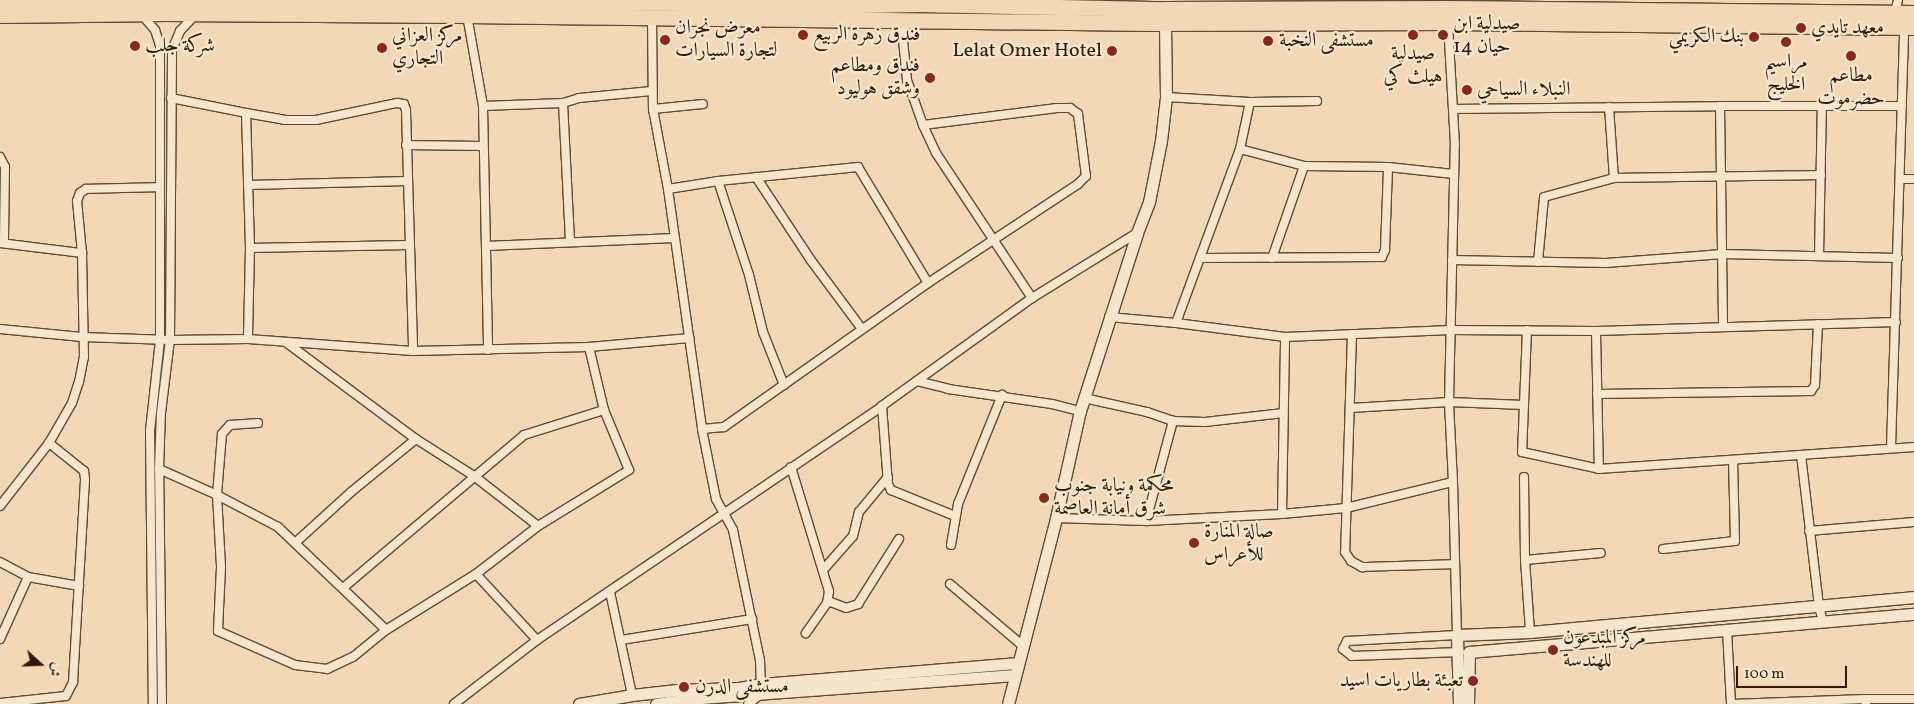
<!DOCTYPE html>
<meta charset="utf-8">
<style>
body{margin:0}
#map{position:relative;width:1914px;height:704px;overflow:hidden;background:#f2d8b4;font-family:Vollkorn,Amiri,serif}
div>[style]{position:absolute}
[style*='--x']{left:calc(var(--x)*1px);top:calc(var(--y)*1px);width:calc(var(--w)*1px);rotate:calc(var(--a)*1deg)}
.roads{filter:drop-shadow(1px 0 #5e4a34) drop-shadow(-1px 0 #5e4a34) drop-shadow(0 1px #5e4a34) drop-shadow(0 -1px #5e4a34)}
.street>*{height:8px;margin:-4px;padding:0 4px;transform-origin:4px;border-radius:4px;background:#f7e6ce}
.secondary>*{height:11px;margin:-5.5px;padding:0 5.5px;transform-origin:5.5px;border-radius:5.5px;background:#f7e6ce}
.highway>*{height:15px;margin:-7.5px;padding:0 7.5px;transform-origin:7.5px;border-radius:7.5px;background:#f2d8b4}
.dots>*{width:14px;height:14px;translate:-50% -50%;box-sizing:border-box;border:2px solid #f7e6ce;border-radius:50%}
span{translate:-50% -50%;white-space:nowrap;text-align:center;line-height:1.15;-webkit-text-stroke:4.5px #f7e6ce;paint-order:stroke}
.poi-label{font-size:20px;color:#2d1b0a}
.left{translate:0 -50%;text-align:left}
.right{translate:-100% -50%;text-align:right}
.north{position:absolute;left:15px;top:639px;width:50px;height:50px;-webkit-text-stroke:4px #f7e6ce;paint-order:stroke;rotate:110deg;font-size:14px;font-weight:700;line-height:20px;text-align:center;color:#2d1b0a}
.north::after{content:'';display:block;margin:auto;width:18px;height:22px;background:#2d1b0a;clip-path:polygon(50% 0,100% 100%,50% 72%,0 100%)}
.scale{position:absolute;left:1736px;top:666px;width:111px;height:22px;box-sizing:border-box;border:2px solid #2d1b0a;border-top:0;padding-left:6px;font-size:15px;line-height:18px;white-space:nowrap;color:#2d1b0a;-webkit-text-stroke:4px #f7e6ce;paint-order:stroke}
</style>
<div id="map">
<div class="roads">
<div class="street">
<i style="--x:1895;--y:13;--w:13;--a:-77"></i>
<i style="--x:142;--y:15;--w:20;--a:49"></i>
<i style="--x:155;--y:30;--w:16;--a:72"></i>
<i style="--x:160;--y:45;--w:295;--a:90"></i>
<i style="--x:160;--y:340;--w:91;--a:96.3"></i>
<i style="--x:150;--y:430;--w:274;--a:89.4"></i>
<i style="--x:467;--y:15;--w:92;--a:80"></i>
<i style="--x:483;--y:106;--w:244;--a:88.8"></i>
<i style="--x:652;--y:17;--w:92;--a:89.4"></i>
<i style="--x:653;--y:109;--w:81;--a:79.4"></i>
<i style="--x:668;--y:189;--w:242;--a:81.9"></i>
<i style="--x:702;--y:429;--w:71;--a:78.7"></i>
<i style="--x:716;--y:499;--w:35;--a:61"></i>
<i style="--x:733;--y:530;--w:133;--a:78.3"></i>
<i style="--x:760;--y:660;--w:34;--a:88"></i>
<i style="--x:761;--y:694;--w:16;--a:142"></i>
<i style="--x:901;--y:20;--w:60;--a:84.3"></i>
<i style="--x:907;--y:80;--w:48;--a:70.4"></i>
<i style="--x:923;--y:125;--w:31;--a:65"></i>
<i style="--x:936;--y:153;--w:174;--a:56.5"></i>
<i style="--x:1166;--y:97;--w:84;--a:3.4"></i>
<i style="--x:1250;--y:102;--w:48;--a:102"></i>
<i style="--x:1240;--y:149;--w:185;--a:110.2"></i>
<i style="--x:171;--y:98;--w:76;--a:11.3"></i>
<i style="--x:246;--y:113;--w:135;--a:88.3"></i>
<i style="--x:250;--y:248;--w:91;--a:91.3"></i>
<i style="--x:1250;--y:102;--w:67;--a:-0.9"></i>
<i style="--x:563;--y:103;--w:139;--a:87.1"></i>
<i style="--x:483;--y:106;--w:80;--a:-2.1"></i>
<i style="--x:563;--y:103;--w:17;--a:-17"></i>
<i style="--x:579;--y:98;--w:73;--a:-5.5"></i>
<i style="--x:1720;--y:106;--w:221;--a:89.2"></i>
<i style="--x:1609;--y:107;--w:71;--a:86"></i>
<i style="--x:653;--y:109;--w:50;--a:-5.7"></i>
<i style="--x:1453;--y:109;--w:267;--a:-0.6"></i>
<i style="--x:1720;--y:106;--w:182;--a:0"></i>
<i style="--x:246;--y:113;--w:39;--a:10"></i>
<i style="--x:284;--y:120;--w:32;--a:0"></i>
<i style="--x:316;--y:120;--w:83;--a:-11.9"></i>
<i style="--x:397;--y:103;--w:7;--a:8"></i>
<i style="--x:404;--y:104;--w:6;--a:72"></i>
<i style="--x:406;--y:110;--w:241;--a:88.3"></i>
<i style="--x:406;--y:145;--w:77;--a:0.7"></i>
<i style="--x:1240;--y:149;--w:66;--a:14.9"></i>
<i style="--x:1304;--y:166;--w:84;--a:0.7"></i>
<i style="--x:1388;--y:167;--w:66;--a:6.1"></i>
<i style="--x:0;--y:157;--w:11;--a:63"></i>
<i style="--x:5;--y:167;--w:76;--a:90.8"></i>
<i style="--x:756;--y:177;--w:98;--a:56.6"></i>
<i style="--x:810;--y:259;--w:87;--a:53.4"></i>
<i style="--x:1900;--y:179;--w:14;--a:0"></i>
<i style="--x:718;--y:181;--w:99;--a:71.7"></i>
<i style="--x:749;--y:275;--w:59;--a:76.2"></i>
<i style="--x:763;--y:332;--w:57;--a:68.4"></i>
<i style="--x:248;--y:185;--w:159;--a:-1.4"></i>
<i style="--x:668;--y:189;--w:51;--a:-9.1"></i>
<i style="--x:718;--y:181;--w:141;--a:-5.7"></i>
<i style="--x:858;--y:167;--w:135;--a:58.9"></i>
<i style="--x:0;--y:243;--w:83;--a:7"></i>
<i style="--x:486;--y:246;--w:189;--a:-2.4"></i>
<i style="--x:250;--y:248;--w:159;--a:-1.1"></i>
<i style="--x:1819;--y:256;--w:150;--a:-88.9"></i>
<i style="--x:1200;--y:258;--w:182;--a:-0.3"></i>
<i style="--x:1382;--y:257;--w:8;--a:-67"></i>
<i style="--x:1385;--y:250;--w:83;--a:-87.9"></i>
<i style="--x:1272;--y:258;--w:97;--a:-70.8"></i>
<i style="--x:1452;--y:260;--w:154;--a:1.1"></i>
<i style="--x:1606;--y:263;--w:116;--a:-4.4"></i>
<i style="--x:1722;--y:254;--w:176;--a:1.3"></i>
<i style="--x:1538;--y:262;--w:65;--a:-84.7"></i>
<i style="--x:1544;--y:197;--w:73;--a:-15.2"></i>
<i style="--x:1614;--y:178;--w:207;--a:-0.8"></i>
<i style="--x:1109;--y:317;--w:67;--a:5.1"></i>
<i style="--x:1176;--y:323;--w:110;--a:7.3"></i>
<i style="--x:1285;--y:337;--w:166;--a:-2.4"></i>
<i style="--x:1451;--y:330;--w:145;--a:0.4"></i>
<i style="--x:1596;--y:331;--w:300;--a:-1.7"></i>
<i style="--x:0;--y:329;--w:82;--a:5.6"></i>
<i style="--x:82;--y:337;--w:88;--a:2"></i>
<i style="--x:170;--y:340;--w:78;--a:-0.7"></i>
<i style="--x:248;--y:339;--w:165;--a:4.2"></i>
<i style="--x:413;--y:351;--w:176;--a:-1.3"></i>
<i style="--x:589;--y:347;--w:101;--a:-5.1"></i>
<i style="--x:1527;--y:330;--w:122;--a:92.3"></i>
<i style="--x:1522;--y:452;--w:79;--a:12.4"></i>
<i style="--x:1596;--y:331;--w:138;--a:88.8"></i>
<i style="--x:1599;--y:469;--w:316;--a:-4"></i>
<i style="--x:1352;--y:334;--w:218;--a:91.8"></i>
<i style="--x:1345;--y:552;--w:11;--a:56"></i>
<i style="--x:1351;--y:561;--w:13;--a:29"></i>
<i style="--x:1362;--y:567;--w:93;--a:-1.8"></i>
<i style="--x:287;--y:343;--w:161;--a:36.7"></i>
<i style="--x:416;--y:439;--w:69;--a:32.5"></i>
<i style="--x:474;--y:476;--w:81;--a:38"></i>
<i style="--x:917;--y:381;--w:32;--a:14"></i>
<i style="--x:948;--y:389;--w:105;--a:8.2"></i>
<i style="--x:1052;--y:404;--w:29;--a:14"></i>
<i style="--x:1597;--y:394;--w:214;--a:-0.8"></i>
<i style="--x:1811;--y:391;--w:7;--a:-56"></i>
<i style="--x:1815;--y:385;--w:61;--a:-87.2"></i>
<i style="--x:1084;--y:398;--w:65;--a:12.5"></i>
<i style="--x:1147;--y:412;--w:28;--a:19"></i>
<i style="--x:1173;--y:421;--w:32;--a:2"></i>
<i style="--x:1205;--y:422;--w:79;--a:-6.6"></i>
<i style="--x:882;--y:406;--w:78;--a:85.6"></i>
<i style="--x:888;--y:484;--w:7;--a:63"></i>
<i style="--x:891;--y:490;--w:69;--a:22.1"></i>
<i style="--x:1351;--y:408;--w:98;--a:-3.5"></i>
<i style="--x:1449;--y:402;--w:75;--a:2.3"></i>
<i style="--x:258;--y:423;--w:28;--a:176"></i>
<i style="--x:230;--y:425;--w:12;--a:132"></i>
<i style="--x:222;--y:434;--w:61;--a:94.7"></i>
<i style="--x:217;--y:495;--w:72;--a:86.8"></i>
<i style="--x:221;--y:567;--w:64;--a:92.7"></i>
<i style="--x:218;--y:631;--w:84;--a:23.8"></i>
<i style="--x:295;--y:665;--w:32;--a:7"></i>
<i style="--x:327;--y:669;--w:29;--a:-25"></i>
<i style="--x:353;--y:657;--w:43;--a:-39.3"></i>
<i style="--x:386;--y:630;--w:106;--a:-31.9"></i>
<i style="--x:476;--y:574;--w:78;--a:-37.7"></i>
<i style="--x:538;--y:526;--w:107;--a:-31.6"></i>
<i style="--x:629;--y:470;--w:65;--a:-112.6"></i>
<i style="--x:604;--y:410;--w:65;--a:-103.4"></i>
<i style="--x:702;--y:429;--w:22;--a:-5"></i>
<i style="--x:724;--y:427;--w:250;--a:-35.2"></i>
<i style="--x:928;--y:283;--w:180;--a:-33.4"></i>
<i style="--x:1078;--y:184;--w:11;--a:-45"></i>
<i style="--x:1086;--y:176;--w:63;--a:-97.4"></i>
<i style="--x:1078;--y:114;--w:10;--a:-143"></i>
<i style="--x:1070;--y:108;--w:13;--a:180"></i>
<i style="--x:1057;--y:108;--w:135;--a:172.8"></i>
<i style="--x:1891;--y:448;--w:421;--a:-88.2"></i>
<i style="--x:1801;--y:455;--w:152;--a:83.2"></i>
<i style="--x:1819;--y:606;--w:16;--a:76"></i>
<i style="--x:791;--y:467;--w:130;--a:73"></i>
<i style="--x:829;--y:591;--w:12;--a:99"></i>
<i style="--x:827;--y:603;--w:37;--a:125"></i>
<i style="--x:159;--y:469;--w:64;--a:24.1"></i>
<i style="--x:217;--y:495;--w:69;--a:27.7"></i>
<i style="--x:278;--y:527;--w:149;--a:43.6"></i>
<i style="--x:1524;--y:477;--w:83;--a:89.3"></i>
<i style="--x:1525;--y:560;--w:72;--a:86"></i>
<i style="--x:1453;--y:482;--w:153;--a:88.5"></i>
<i style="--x:1457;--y:635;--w:110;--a:176.9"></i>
<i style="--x:1347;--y:641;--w:9;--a:117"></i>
<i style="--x:1343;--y:649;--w:11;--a:38"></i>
<i style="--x:1352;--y:656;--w:108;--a:-2.1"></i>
<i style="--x:0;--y:506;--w:80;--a:-52.1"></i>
<i style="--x:49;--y:443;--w:46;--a:-60.1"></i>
<i style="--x:72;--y:403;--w:22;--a:-72"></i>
<i style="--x:79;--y:382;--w:25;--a:-79"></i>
<i style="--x:84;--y:357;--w:104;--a:-91.1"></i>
<i style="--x:82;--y:253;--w:52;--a:-95.5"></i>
<i style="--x:77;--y:201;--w:9;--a:-69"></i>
<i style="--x:80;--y:193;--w:7;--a:-34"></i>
<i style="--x:86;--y:189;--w:74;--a:-1.5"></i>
<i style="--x:1282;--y:514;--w:177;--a:-89"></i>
<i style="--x:1056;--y:518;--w:90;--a:1.9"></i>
<i style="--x:1146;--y:521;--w:136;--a:-2.9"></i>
<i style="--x:1282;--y:514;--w:64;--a:-5.4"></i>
<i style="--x:1346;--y:508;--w:110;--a:-13.7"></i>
<i style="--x:1453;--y:482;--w:80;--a:-92.9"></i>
<i style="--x:1449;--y:402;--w:257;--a:-88.7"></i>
<i style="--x:1455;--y:145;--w:123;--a:-93.3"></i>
<i style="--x:1146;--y:521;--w:104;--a:-74.9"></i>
<i style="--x:1809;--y:531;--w:105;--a:-4.9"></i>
<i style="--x:295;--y:543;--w:76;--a:-42.3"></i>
<i style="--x:351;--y:492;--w:84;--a:-39.2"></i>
<i style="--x:951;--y:545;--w:42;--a:-80.3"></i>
<i style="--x:958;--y:504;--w:118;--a:-68"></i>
<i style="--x:1663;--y:549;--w:72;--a:-6.3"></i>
<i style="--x:1735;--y:541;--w:80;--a:-91.4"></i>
<i style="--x:1525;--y:560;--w:76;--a:-5.3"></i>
<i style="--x:0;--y:562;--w:32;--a:28"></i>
<i style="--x:28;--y:577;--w:52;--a:10"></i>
<i style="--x:823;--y:570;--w:45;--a:-48.6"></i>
<i style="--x:853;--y:536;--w:25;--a:-76"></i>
<i style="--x:859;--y:512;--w:45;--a:-50.4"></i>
<i style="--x:476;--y:574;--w:90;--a:47.3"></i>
<i style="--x:950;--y:584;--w:96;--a:40.3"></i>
<i style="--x:343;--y:588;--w:237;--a:-40.2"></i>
<i style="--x:524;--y:435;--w:84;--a:-17.4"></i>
<i style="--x:610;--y:592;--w:105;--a:77.9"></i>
<i style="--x:828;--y:601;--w:19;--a:21"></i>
<i style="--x:846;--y:608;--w:13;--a:-18"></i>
<i style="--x:858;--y:604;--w:77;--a:-57.8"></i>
<i style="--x:1727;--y:630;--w:74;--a:86.9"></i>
<i style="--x:0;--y:639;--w:68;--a:-65.7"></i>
<i style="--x:621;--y:640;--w:133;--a:-9.1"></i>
<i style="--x:1865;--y:699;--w:49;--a:0"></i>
<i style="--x:0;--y:703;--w:66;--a:-6.1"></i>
<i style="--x:66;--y:696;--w:16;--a:-63"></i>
<i style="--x:73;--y:682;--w:203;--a:-86.6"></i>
<i style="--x:85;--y:479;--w:8;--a:-97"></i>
<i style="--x:84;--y:471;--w:45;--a:-141.3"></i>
<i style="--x:162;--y:704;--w:235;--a:-90.7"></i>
<i style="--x:159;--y:469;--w:56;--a:-88"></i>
<i style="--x:161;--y:413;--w:74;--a:-83"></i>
<i style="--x:170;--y:340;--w:290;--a:-89.6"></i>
<i style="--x:172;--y:50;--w:21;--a:-67"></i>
<i style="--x:180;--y:31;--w:22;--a:-47"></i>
<i style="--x:454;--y:704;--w:105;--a:-37.6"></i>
<i style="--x:537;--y:640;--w:417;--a:-34.1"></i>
<i style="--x:882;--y:406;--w:185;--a:-35.8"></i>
<i style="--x:1032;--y:298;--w:123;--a:-31.8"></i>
<i style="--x:1732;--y:704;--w:133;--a:-2.2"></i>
<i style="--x:1865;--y:699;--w:5;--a:79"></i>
</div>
<div class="secondary">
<i style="--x:579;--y:704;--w:54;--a:-9.6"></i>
<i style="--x:632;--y:695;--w:45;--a:-6.3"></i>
<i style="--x:677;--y:690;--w:62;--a:-1.8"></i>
<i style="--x:739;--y:688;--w:22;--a:-10"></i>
<i style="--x:761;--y:684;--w:258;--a:-4.7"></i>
<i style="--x:656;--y:704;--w:31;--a:-9"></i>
<i style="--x:687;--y:699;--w:329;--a:-4.2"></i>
<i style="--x:1008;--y:704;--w:192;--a:-75.5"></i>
<i style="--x:1056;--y:518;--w:110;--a:-77.4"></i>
<i style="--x:1080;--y:411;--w:187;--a:-72.2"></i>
<i style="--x:1137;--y:233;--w:33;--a:-69"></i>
<i style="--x:1149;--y:202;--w:62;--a:-78.9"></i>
<i style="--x:1161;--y:141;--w:44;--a:-83.5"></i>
<i style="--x:1166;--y:97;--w:75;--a:-90.8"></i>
<i style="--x:1459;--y:704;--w:69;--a:-91.7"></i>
<i style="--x:1457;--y:635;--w:73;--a:-2.4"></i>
<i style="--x:1530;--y:632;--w:386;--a:-5.2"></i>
<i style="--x:1468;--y:704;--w:52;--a:-88.9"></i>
<i style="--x:1469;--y:652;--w:447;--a:-4.9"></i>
</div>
<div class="highway">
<i style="--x:0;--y:1;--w:604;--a:0.09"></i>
<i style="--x:604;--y:2;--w:78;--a:0.7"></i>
<i style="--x:682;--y:3;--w:60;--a:3.8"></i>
<i style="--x:742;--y:7;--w:177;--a:-1"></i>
<i style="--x:919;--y:4;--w:246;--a:1.2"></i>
<i style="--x:1165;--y:9;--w:282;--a:-0.2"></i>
<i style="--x:1447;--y:8;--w:467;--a:0.6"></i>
<i style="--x:0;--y:15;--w:166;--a:-0.7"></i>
<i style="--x:166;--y:13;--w:301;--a:0.4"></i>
<i style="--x:467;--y:15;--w:683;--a:0.67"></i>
<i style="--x:1150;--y:23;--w:298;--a:-0.2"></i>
<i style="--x:1448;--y:22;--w:466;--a:0.6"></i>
</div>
</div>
<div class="dots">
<i style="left:1801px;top:28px;background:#8f2418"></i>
<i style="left:803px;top:35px;background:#8f2418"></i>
<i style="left:1413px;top:35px;background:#8f2418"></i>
<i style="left:1443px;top:35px;background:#8f2418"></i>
<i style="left:1754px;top:37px;background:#8f2418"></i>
<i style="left:665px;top:40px;background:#8f2418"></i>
<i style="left:1268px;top:41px;background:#8f2418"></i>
<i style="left:1786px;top:42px;background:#8f2418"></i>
<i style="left:135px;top:46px;background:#8f2418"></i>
<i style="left:382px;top:48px;background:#8f2418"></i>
<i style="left:1112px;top:51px;background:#8f2418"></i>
<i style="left:1851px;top:56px;background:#8f2418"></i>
<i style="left:930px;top:78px;background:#8f2418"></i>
<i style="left:1467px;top:90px;background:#8f2418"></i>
<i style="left:1044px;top:498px;background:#8f2418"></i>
<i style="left:1194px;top:543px;background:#8f2418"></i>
<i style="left:1553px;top:650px;background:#8f2418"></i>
<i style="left:1473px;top:681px;background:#8f2418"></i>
<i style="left:684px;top:687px;background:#8f2418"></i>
</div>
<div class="poi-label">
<span class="left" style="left:1453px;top:36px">صيدلية ابن<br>حيان 14</span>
<span class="left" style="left:675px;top:40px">معرض نجران<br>لتجارة السيارات</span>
<span class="left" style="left:1811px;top:28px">معهد تايدي</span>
<span class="left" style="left:813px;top:35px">فندق زهرة الربيع</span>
<span class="left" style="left:392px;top:48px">مركز العزاني<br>التجاري</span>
<span class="right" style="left:1744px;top:37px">بنك الكريمي</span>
<span class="left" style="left:1279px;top:41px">مستشفى النخبة</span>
<span class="left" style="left:145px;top:46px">شركة جلب</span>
<span class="right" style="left:1102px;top:51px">Lelat Omer Hotel</span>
<span style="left:1413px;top:66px">صيدلية<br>هيلث كي</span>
<span style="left:1786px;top:74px">مراسيم<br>الخليج</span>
<span class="right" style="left:920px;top:78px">فندق ومطاعم<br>وشقق هوليود</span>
<span style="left:1851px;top:88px">مطاعم<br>حضرموت</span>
<span class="left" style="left:1477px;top:90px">النبلاء السياحي</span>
<span class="left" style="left:1054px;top:498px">محكمة ونيابة جنوب<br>شرق أمانة العاصمة</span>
<span class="left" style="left:1204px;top:544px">صالة المنارة<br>للأعراس</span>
<span class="left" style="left:1563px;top:650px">مركز المبدعون<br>للهندسة</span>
<span class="right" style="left:1463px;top:681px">تعبئة بطاريات اسيد</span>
<span class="left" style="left:695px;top:687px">مستشفى الدرن</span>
</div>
<div class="north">ش</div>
<div class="scale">100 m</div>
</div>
